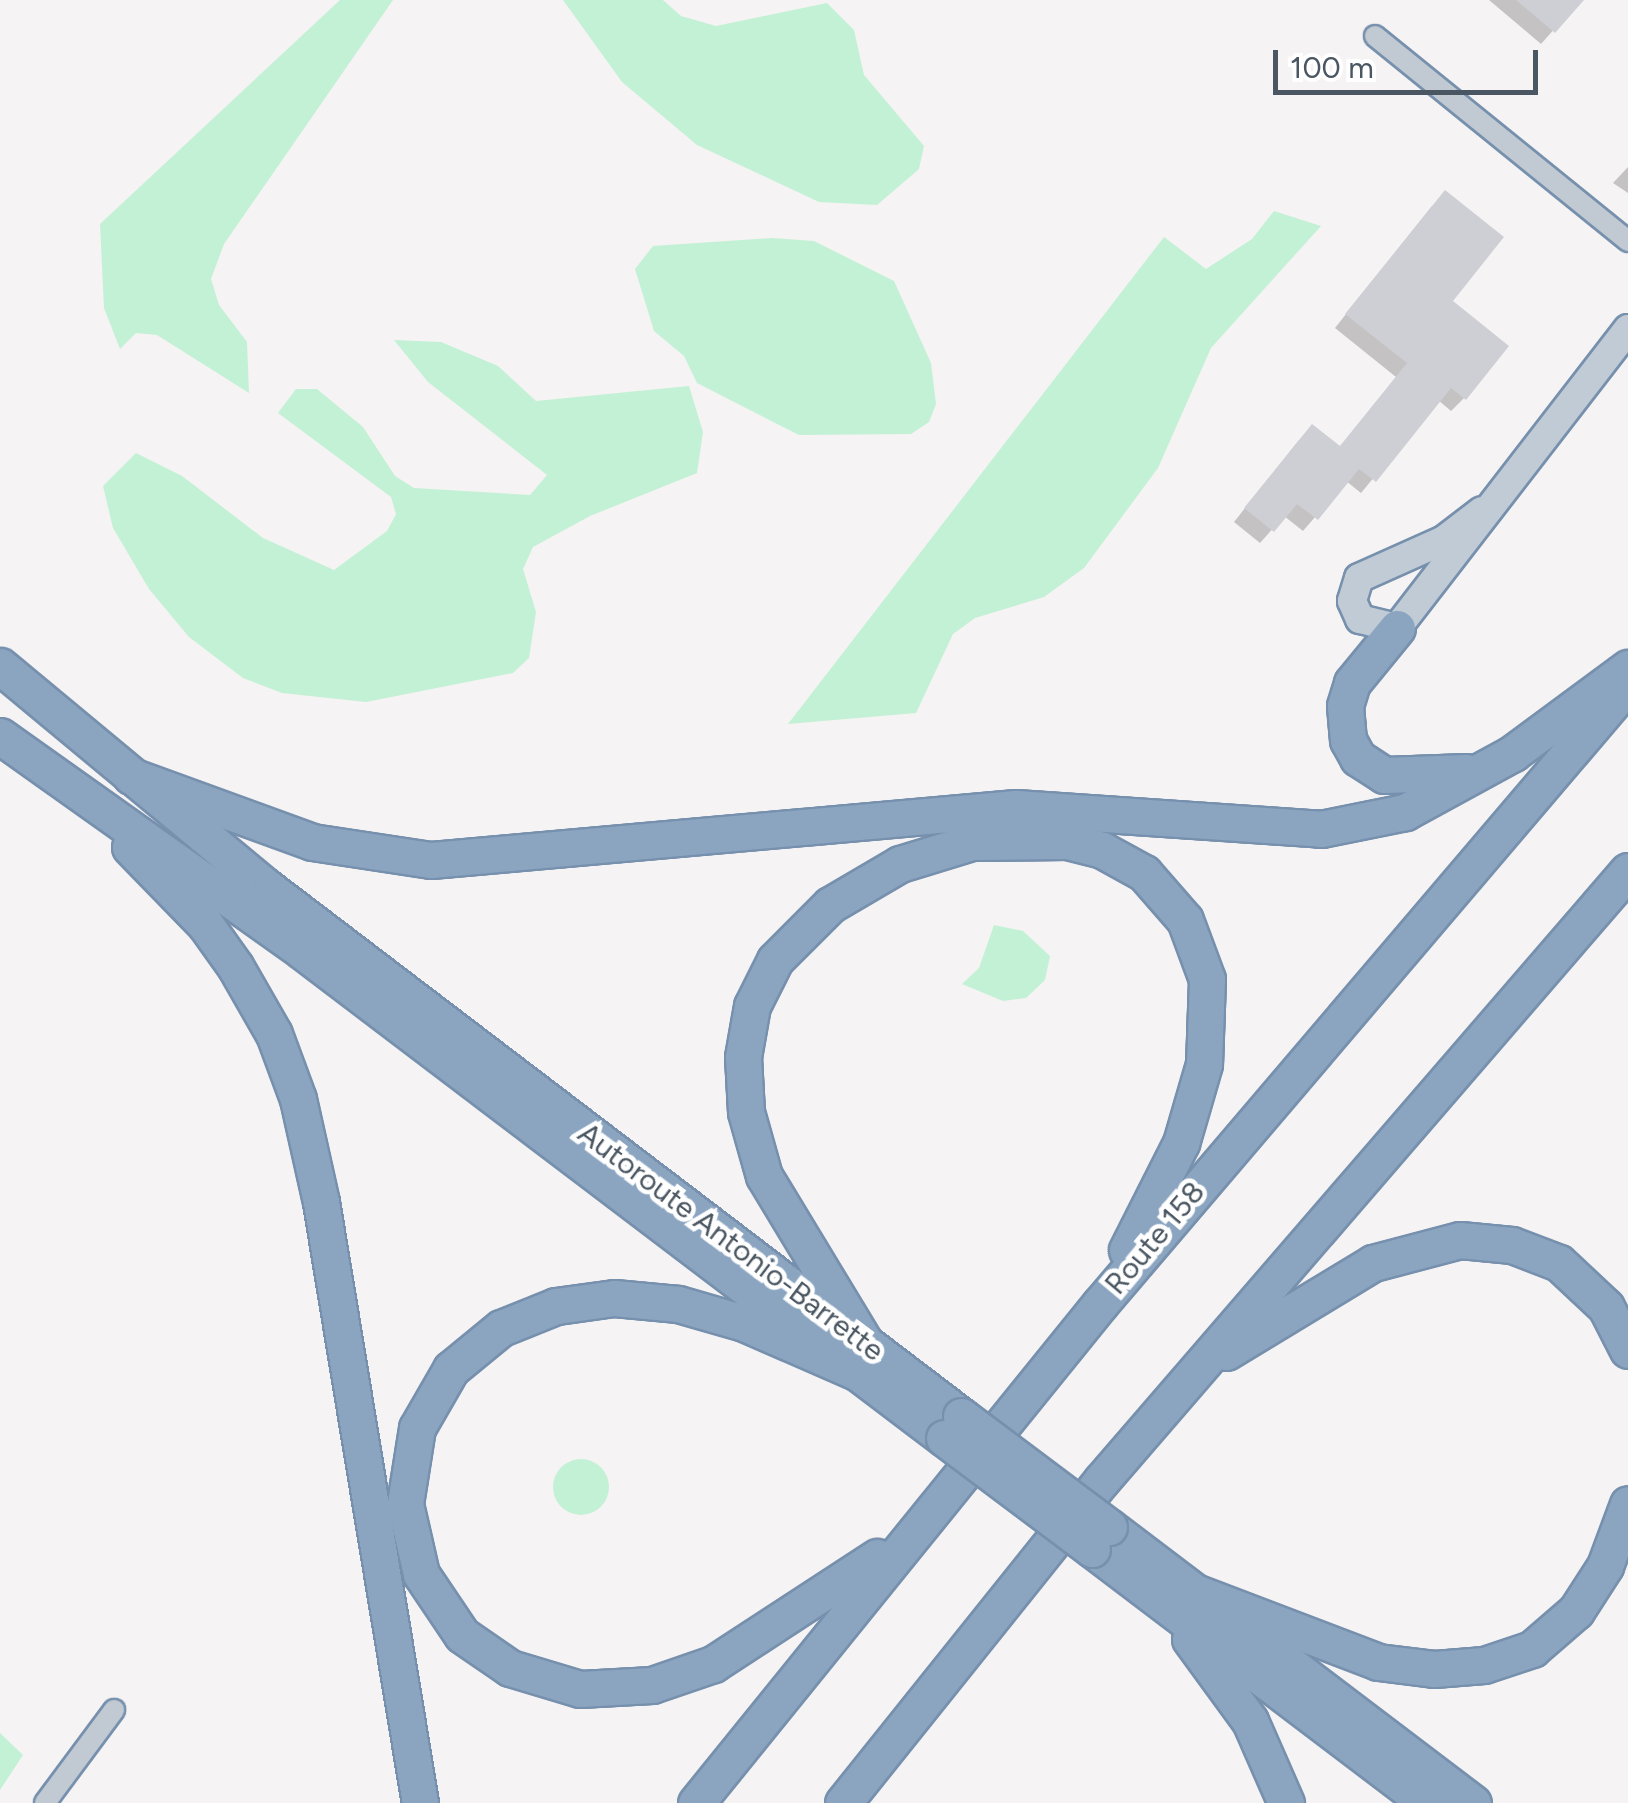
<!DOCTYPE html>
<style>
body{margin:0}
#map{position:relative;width:1628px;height:1803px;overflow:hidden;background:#f5f3f3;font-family:Figtree,sans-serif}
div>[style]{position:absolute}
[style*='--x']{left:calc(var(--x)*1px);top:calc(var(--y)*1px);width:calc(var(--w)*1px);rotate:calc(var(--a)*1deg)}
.green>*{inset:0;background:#c3f1d5}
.round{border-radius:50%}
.shadow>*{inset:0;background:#0003}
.building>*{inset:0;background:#cdcfd5}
.roads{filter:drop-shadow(2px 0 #7690ad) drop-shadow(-2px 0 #7690ad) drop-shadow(0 2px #7690ad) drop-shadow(0 -2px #7690ad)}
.street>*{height:20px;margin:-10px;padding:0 10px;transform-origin:10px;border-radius:10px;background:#c1cad2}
.secondary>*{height:28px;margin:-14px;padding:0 14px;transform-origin:14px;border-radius:14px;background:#c1cbd6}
.highway>*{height:35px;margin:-17.5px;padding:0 17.5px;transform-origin:17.5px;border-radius:17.5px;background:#8ba5c1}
.bridges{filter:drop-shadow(2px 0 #7690ad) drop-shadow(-2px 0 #7690ad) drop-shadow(0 2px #7690ad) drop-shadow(0 -2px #7690ad)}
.highway-bridge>*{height:35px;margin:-17.5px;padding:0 17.5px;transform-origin:17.5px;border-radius:17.5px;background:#8ba5c1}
span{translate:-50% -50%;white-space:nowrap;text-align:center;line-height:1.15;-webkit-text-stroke:9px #fff;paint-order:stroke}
.street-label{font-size:30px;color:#4a5661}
.scale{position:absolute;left:1273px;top:50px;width:265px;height:45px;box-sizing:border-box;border:5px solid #4a5661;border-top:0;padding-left:12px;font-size:30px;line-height:35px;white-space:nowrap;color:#4a5661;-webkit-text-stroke:8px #fff;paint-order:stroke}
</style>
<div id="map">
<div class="green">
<i style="clip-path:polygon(340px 0,393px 0,224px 244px,211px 279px,219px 305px,247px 342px,249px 393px,157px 335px,136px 333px,120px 349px,104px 308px,100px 224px)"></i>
<i style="clip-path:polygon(563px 0,663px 0,681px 16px,716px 26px,827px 3px,854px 30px,864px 75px,924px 146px,919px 169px,877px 205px,819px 202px,697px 145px,622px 82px)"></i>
<i style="clip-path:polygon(1274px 211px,1321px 226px,1211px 348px,1158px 468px,1084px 568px,1044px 597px,975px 618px,953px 634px,916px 713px,788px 724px,1164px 237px,1206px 269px,1252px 239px)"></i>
<i style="clip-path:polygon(772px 238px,814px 241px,894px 281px,931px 363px,936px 404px,929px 422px,911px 434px,799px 435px,697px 383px,684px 356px,654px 331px,635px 269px,653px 246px)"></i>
<i style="clip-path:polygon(394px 340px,441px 342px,498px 366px,536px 401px,689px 386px,703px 432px,697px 473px,590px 516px,533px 547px,523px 569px,536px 612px,529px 658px,513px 673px,366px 702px,282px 693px,243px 678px,189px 637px,149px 589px,113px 528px,103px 486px,136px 453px,182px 476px,263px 538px,334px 570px,387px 531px,396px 514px,391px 497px,278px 413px,296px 389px,317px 389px,363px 427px,395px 476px,414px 488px,530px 495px,547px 475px,428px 382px)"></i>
<i style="clip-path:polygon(994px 925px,1023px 931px,1050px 956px,1045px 980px,1026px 998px,1003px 1001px,962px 984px,979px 968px)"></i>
<i class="round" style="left:553px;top:1459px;width:56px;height:56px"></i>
<i style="clip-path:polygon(0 1733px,23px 1755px,0 1790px)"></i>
</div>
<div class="shadow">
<i style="clip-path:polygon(1489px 0,1580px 0,1541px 44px)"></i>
<i style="clip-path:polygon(1628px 167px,1628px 193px,1613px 183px)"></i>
<i style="clip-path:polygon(1432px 206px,1464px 398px,1451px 411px,1438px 400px,1361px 493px,1346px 481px,1303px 531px,1284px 516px,1260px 543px,1234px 522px,1299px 440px,1339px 448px,1396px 377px,1335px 328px)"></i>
</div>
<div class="building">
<i style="clip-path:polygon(1516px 0,1584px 0,1555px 33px)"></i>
<i style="clip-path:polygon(1445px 190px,1504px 237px,1453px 301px,1509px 346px,1466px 400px,1451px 388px,1376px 482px,1359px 469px,1318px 520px,1297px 504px,1274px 532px,1244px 508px,1312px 424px,1340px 446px,1407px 363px,1345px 314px)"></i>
</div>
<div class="roads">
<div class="street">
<i style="--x:1375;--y:36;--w:326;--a:39"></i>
<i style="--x:45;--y:1803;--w:116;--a:-53.4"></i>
</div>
<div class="secondary">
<i style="--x:1482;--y:511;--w:48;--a:142.7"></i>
<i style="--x:1444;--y:540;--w:93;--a:155.9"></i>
<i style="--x:1359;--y:578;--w:24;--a:107"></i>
<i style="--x:1352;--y:601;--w:20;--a:66"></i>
<i style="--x:1360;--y:619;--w:38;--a:14"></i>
<i style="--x:1397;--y:628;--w:378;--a:-52.3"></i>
</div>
<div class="highway">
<i style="--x:1397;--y:628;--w:71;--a:129.3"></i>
<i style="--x:1352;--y:683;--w:24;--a:107"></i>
<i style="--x:1345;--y:706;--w:34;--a:85"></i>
<i style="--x:1348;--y:740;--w:21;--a:61"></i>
<i style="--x:1358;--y:758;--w:31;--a:33"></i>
<i style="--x:1384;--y:775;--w:82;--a:-2.1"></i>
<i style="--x:0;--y:666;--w:344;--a:39.7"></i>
<i style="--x:265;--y:886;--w:875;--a:37.29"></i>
<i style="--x:0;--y:736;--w:369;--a:35.4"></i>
<i style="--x:301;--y:950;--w:807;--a:37.2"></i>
<i style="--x:131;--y:776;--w:193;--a:20"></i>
<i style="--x:312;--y:842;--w:120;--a:8.6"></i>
<i style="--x:431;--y:860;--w:587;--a:-5.08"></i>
<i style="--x:1016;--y:808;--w:306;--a:3.9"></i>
<i style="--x:1321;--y:829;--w:86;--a:-11.4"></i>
<i style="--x:1405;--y:812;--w:123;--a:-28.6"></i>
<i style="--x:1513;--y:753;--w:143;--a:-36.5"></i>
<i style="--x:130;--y:847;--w:107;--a:45.8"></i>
<i style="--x:205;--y:924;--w:52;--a:54.5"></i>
<i style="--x:235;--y:966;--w:78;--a:60.2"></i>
<i style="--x:274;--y:1034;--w:69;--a:69.7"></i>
<i style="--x:298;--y:1099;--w:106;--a:77.4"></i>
<i style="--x:321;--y:1202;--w:609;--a:80.65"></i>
<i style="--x:867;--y:1346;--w:199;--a:-121.2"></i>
<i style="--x:764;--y:1176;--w:66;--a:-105.7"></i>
<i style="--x:746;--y:1112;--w:55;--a:-93.1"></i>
<i style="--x:743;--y:1057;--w:52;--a:-80"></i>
<i style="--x:752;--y:1006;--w:51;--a:-63.4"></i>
<i style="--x:775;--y:960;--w:78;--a:-45"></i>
<i style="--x:830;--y:905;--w:81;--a:-30.4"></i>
<i style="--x:900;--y:864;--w:75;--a:-17"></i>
<i style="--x:972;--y:842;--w:95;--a:-0.6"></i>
<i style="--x:1067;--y:841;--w:36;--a:14"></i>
<i style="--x:1102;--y:850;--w:48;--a:28.7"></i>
<i style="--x:1144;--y:873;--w:62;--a:48.9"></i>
<i style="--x:1185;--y:920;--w:63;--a:69.6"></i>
<i style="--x:1207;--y:979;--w:85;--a:92"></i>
<i style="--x:1204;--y:1064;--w:82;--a:106.2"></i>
<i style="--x:1181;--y:1143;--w:120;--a:116.8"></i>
<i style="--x:1226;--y:1352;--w:172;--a:-31.2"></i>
<i style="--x:1373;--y:1263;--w:90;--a:-14.8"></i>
<i style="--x:1460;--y:1240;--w:52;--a:5.5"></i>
<i style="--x:1512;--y:1245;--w:50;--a:21"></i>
<i style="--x:1559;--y:1263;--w:64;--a:43.1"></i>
<i style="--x:1606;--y:1307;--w:48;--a:62.9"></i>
<i style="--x:863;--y:1375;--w:130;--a:-156.4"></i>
<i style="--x:744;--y:1323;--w:69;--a:-163.9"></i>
<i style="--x:678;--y:1304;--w:64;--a:-174.6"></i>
<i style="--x:614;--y:1298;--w:59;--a:172.1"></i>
<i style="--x:556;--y:1306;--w:59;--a:158.2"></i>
<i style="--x:501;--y:1328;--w:65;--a:140.6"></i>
<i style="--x:451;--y:1369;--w:68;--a:120"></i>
<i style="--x:417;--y:1428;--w:77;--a:99"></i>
<i style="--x:405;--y:1504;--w:72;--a:77.1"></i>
<i style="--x:421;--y:1574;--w:73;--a:56.1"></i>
<i style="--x:462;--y:1635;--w:58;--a:34.5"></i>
<i style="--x:510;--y:1668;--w:73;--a:16.7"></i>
<i style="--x:580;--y:1689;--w:72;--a:-3.2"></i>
<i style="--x:652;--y:1685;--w:65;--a:-19"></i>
<i style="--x:713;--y:1664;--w:196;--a:-33.1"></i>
<i style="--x:1109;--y:1527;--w:457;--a:37.2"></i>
<i style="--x:1092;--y:1549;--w:420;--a:37.2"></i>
<i style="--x:1195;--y:1592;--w:196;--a:20.9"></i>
<i style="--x:1378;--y:1662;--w:56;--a:7.1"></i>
<i style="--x:1434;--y:1669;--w:50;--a:-4.6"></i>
<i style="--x:1484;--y:1665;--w:51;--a:-18.4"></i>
<i style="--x:1532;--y:1649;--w:58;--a:-40.8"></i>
<i style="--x:1576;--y:1611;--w:54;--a:-57.2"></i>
<i style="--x:1605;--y:1566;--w:66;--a:-69.6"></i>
<i style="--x:1190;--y:1639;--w:102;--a:53.8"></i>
<i style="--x:1250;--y:1721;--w:90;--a:66.3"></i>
<i style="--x:696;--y:1803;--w:642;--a:-51.01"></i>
<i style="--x:1100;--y:1304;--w:808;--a:-49.57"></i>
<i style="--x:843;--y:1803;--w:413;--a:-51.3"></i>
<i style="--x:1101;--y:1481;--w:806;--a:-49.18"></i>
</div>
</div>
<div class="bridges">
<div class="highway-bridge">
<i style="--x:961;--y:1416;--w:185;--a:36.9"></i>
<i style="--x:944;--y:1438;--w:185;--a:36.9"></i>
</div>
</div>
<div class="street-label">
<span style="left:1155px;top:1238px;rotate:-50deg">Route 158</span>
<span style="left:731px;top:1242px;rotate:37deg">Autoroute Antonio-Barrette</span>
</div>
<div class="scale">100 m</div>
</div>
